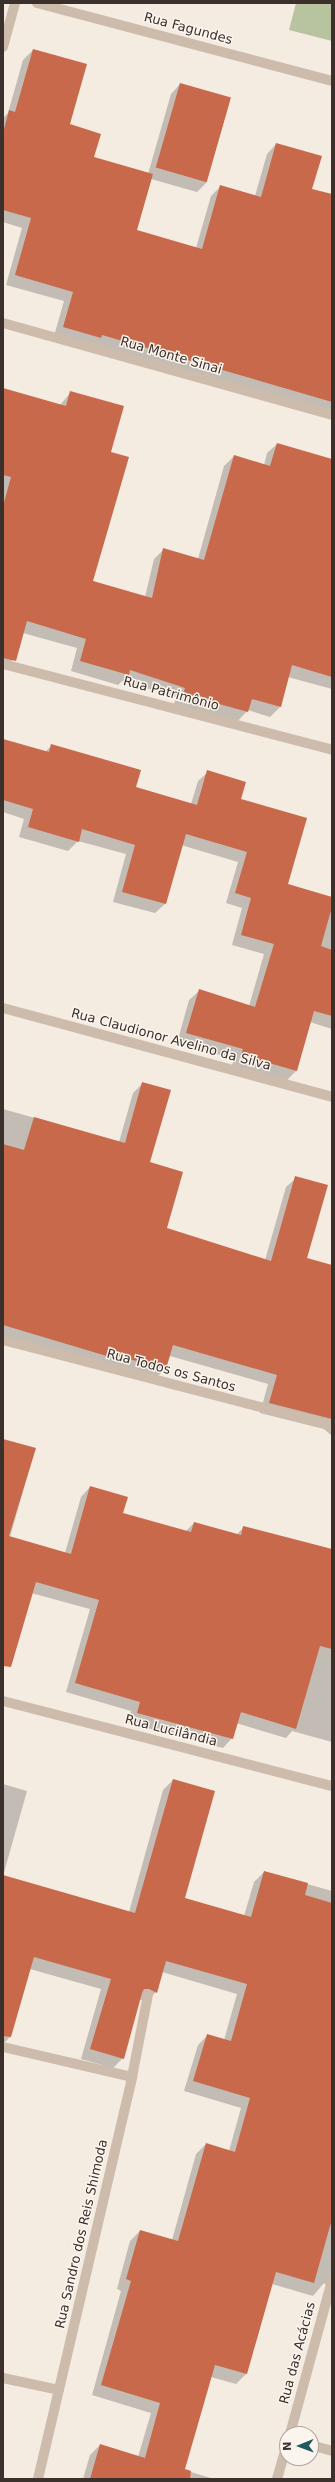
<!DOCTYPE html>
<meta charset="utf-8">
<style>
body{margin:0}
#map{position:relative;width:335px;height:2482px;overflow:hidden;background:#f4ebe1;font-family:"DejaVu Sans",sans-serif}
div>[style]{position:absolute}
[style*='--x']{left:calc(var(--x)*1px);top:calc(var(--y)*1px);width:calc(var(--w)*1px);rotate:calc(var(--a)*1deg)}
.green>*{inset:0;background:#b8c4a0}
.shadow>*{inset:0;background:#0003}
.building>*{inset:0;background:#c8694b;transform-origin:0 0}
.minor>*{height:10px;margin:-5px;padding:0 5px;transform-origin:5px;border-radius:5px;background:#cdbbac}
span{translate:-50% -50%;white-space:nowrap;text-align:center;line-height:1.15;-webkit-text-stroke:3px #fbf5ee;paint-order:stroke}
.street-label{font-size:13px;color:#3b302b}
.frame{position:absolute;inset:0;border:4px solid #3b302b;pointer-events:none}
.north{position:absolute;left:279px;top:2426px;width:40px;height:40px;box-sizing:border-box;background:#fbf5ee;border:1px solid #aea6a0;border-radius:50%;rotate:269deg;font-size:11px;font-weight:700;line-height:16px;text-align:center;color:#3b302b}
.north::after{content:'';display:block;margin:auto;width:14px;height:18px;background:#1f5a5e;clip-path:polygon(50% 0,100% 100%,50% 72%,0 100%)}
</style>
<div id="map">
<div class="green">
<i style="clip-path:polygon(296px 3px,332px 3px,332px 41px,289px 30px)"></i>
</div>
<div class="shadow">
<i style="clip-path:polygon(33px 50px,68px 125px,93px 158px,148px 174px,171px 94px,180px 84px,230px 99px,206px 183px,197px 192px,151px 179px,136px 231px,196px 248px,211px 196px,221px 186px,255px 196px,267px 154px,276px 144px,311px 190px,332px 196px,332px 414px,54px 336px,64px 301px,6px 285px,22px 228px,3px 222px,3px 118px,8px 113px,23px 60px)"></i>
<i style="clip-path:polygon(3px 389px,60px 405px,71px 392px,110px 453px,92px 581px,145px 597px,154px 559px,164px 549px,198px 559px,224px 466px,234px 456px,264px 465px,267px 453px,277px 444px,332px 461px,332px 689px,288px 677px,280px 707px,270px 717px,248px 710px,237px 722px,174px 704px,176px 697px,122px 681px,118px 685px,71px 671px,77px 648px,23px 633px,16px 657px,6px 667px,3px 666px)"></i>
<i style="clip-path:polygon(3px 740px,45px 752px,52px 745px,135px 788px,191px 804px,198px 781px,208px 772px,240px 800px,287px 885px,332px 898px,332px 1029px,310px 1022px,296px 1071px,286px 1081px,232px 1065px,234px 1059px,177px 1043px,189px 1000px,199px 991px,249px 1006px,264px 954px,232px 945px,242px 908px,226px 903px,238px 862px,181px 845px,165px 904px,155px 913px,113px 902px,126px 854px,78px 841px,68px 851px,19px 837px,24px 819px,3px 812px)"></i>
<i style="clip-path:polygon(143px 1083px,149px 1163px,166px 1229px,265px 1260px,286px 1187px,296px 1178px,306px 1259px,332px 1266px,332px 1436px,324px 1429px,260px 1413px,268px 1384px,170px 1356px,165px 1369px,155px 1379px,3px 1338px,3px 1109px,119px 1142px,133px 1093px)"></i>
<i style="clip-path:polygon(3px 1440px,35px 1449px,10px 1537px,65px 1553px,81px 1497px,90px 1487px,122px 1514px,185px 1532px,194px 1523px,236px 1535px,243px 1528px,332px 1551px,332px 1742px,292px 1731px,286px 1738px,236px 1723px,232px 1738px,223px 1748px,128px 1723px,131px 1711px,66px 1692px,90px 1609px,31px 1593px,3px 1665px)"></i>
<i style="clip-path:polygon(173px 1780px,183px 1898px,244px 1916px,254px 1882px,264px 1872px,332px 1891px,332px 2301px,327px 2300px,329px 2289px,324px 2283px,313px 2296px,272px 2284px,246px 2374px,236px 2384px,211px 2377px,184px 2470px,214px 2479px,83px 2479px,90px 2455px,100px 2445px,138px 2457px,151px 2413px,92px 2395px,121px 2291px,117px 2289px,130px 2241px,140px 2231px,172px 2240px,196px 2154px,206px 2144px,229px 2151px,241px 2108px,184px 2091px,198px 2045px,208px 2035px,224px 2040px,237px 1994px,162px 1972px,156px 1992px,146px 2002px,139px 1999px,123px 2058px,113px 2068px,81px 2059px,101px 1989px,30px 1969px,10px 2037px,3px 2044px,3px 1784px,27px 1791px,3px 1876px,129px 1912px,163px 1790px)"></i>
</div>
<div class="building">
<i style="clip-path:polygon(33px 49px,87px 64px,70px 124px,101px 134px,94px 157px,153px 174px,137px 230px,202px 249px,220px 185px,261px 197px,276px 143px,322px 156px,312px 189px,332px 194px,332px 402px,102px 335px,101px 338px,63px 327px,73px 292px,15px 275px,31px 218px,3px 210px,3px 133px,9px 110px,15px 112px)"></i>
<i style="left:180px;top:83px;width:53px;height:88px;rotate:16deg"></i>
<i style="clip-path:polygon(3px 388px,66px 406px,70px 391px,124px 406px,111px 452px,129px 457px,93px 581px,152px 598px,163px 548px,204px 560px,234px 455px,270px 466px,277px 443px,332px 459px,332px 677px,292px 665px,281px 707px,252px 699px,248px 712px,183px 694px,185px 688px,130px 670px,129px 675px,80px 661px,86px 639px,27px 621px,16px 661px,3px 658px,3px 506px,11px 477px,3px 475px)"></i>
<i style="clip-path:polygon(3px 739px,49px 752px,51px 744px,141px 770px,136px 787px,197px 805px,207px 770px,246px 782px,241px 799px,307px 818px,288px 884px,332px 897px,332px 907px,321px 946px,332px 950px,332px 1016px,314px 1011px,297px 1071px,241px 1055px,243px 1049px,186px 1033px,199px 989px,255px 1007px,274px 944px,241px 935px,251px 898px,235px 893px,247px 852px,186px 834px,166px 904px,122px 892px,135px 845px,82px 829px,79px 842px,28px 827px,33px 809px,3px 800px)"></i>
<i style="clip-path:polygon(142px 1082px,171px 1090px,150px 1162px,183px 1172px,167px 1228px,271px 1261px,295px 1176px,328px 1185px,307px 1258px,332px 1265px,332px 1419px,269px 1403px,277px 1375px,173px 1345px,166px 1369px,111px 1354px,110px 1357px,3px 1325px,3px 1144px,24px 1150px,34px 1117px,125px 1143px)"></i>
<i style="clip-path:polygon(3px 1439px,36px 1448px,9px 1536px,71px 1554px,90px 1486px,128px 1497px,123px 1513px,191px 1532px,194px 1522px,241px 1535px,243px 1526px,332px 1549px,332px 1649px,320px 1646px,296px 1729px,241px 1712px,233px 1739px,137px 1713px,140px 1702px,75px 1683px,99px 1600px,36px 1582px,11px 1667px,3px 1666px)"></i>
<i style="clip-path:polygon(173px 1779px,215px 1791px,185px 1898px,251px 1917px,264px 1871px,308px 1883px,305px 1895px,332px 1903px,332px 2219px,314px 2283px,276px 2272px,247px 2374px,215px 2365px,185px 2469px,191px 2471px,190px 2479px,90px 2479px,100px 2444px,145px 2458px,160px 2403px,101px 2385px,131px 2281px,126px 2279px,140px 2230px,178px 2241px,206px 2143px,235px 2152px,250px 2098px,193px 2081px,207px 2034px,231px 2041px,247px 1984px,166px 1961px,157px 1993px,149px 1989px,144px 1989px,142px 1993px,124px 2059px,90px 2049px,111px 1979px,34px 1957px,11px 2037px,3px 2036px,3px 1875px,135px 1913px)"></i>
</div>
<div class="minor">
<i style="--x:37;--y:3;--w:305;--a:14.8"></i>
<i style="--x:3;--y:47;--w:46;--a:-74.7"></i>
<i style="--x:3;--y:323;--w:342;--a:15.6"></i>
<i style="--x:3;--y:664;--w:340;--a:14.6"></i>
<i style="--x:3;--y:1008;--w:341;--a:15.1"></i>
<i style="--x:3;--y:1340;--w:340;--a:14.6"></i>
<i style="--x:3;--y:1701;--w:340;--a:14.5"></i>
<i style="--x:3;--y:2047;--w:132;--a:13.1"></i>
<i style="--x:3;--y:2378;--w:57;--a:12.1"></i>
<i style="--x:290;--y:2434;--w:160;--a:-74.7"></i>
<i style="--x:311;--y:2445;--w:22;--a:16"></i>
<i style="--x:38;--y:2479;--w:413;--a:-76.8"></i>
<i style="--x:132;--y:2077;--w:84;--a:-79"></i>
<i style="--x:277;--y:2479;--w:35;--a:-74"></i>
</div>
<div class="street-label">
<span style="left:188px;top:29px;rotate:15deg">Rua Fagundes</span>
<span style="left:171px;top:356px;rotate:16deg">Rua Monte Sinai</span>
<span style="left:171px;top:694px;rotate:15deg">Rua Patrimônio</span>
<span style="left:171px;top:1040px;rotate:15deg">Rua Claudionor Avelino da Silva</span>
<span style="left:171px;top:1371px;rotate:15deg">Rua Todos os Santos</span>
<span style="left:171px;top:1731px;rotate:14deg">Rua Lucilândia</span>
<span style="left:82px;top:2234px;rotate:-77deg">Rua Sandro dos Reis Shimoda</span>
<span style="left:298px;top:2353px;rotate:-75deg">Rua das Acácias</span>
</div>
<div class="frame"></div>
<div class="north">N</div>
</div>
